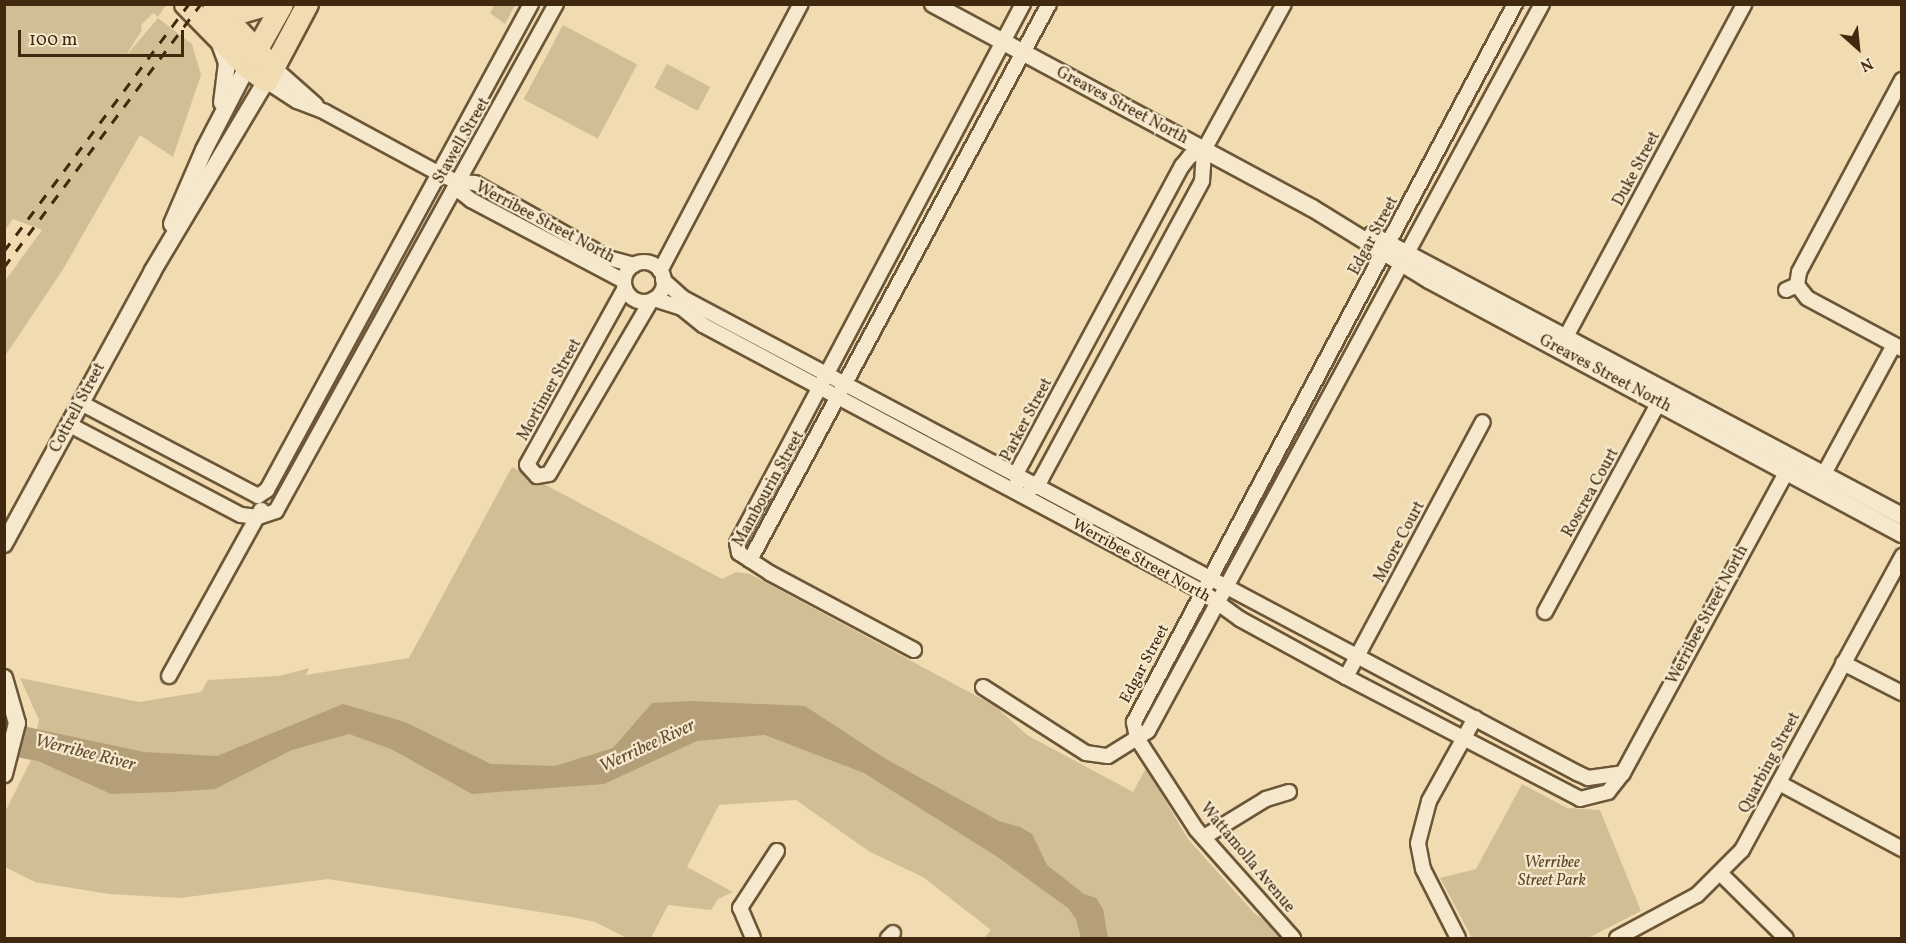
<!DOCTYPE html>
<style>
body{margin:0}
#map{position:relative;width:1906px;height:943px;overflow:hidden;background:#f0dcb0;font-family:Vollkorn,serif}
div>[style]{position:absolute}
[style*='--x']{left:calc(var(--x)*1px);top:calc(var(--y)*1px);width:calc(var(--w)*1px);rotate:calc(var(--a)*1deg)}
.green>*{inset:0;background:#d2be95;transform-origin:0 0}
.water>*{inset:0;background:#b49f79}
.roads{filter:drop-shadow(2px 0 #6c5637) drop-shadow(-2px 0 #6c5637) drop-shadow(0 2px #6c5637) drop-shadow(0 -2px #6c5637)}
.minor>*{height:14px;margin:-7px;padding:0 7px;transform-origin:7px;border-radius:7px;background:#f5e8cc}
.minor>.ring{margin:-7px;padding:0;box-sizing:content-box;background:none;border:14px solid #f5e8cc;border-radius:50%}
.tertiary>*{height:16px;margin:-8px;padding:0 8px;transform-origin:8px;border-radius:8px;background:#f5e8cc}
.primary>*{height:21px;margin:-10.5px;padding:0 10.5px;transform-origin:10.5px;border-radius:10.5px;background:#f0dcb0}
.rail>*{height:3px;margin-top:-1.5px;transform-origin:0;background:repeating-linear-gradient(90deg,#40290f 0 10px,transparent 0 20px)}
span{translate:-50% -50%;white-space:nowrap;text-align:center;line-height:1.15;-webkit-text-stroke:4.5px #f5e8cc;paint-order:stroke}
.street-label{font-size:16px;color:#40290f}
.park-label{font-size:16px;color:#5d472a;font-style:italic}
.water-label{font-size:18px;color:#634c2f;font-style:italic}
.frame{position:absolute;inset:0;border:6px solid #40290f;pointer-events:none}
.north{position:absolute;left:1828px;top:18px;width:60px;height:60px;-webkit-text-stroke:4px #f5e8cc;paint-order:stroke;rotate:153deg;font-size:16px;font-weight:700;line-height:24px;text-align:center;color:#40290f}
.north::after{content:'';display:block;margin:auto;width:21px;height:27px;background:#40290f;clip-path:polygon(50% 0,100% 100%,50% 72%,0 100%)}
.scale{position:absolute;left:18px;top:30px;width:166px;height:27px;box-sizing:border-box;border:3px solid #40290f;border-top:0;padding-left:8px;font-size:18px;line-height:21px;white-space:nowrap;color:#40290f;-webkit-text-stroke:4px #f5e8cc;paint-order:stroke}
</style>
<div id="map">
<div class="green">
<i style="clip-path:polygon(4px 5px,166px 5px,158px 17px,153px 13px,141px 25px,142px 30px,125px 57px,158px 18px,192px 44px,201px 75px,173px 157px,140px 135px,62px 271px,5px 356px,5px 281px,42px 230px,13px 219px,5px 230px)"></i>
<i style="clip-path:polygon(494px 5px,515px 5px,505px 24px,490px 13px)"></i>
<i style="left:563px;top:25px;width:84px;height:84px;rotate:28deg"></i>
<i style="left:667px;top:64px;width:49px;height:27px;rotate:28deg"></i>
<i style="clip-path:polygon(512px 467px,722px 579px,736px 572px,750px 574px,995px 706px,1027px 735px,1133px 792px,1146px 768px,1188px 839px,1254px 913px,1277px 929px,1281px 938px,984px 938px,991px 930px,923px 877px,870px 852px,796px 800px,719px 805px,687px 867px,733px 892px,718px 899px,711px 910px,668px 905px,651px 938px,627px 938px,595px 922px,572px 917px,328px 879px,180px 898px,109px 894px,35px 882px,5px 867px,4px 814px,30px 762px,39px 720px,20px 678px,139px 702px,201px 692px,208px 680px,279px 676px,309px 668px,306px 675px,409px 658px)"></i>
<i style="clip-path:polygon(1522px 784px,1567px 808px,1600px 810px,1641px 911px,1588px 938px,1472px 938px,1440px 878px,1476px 869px)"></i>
</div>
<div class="water">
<i style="clip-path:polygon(691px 701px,805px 706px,886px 759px,999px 821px,1020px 827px,1032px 834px,1047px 865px,1084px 894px,1096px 898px,1103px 909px,1108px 938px,1081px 938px,1076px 919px,1068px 908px,996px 856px,864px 773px,765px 735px,697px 741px,604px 784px,472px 794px,391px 749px,349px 734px,292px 750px,215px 789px,171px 792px,111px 794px,38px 761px,5px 755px,4px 722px,144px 752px,217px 756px,343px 704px,405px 722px,491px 764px,555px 766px,613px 748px,652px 703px)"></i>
</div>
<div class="roads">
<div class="minor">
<i style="--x:273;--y:67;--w:57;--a:41.5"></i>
<i style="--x:266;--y:81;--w:37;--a:33"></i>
<i style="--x:297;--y:101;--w:30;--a:21"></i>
<i style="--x:325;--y:112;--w:128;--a:28.4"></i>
<i style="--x:438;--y:173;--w:21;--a:25"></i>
<i style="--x:457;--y:182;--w:18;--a:3"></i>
<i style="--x:475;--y:183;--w:153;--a:29.4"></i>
<i style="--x:608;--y:258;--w:27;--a:15"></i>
<i style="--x:457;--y:182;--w:11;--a:68"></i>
<i style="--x:461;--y:192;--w:13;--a:39"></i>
<i style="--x:471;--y:200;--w:173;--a:27.9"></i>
<i class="ring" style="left:624px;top:262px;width:26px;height:26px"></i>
<i style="--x:660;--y:271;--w:302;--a:-62.2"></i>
<i style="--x:663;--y:280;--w:27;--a:42"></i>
<i style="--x:683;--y:298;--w:1012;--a:27.98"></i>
<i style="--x:1577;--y:773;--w:12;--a:24"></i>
<i style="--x:1588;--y:778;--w:35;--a:-8"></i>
<i style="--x:1797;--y:285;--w:13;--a:-81"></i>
<i style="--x:1799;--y:272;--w:218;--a:-61.8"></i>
<i style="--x:625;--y:288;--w:202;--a:119"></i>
<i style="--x:527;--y:465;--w:15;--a:48"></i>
<i style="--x:537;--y:476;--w:12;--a:-9"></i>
<i style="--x:549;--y:474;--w:201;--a:-59.5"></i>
<i style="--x:1786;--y:290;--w:12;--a:-24"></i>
<i style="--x:1797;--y:285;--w:16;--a:52"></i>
<i style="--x:1807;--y:298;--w:108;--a:28.2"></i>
<i style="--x:654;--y:299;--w:29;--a:18"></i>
<i style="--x:682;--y:308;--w:27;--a:39"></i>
<i style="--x:703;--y:325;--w:567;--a:28.1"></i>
<i style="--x:1203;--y:592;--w:46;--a:36.1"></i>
<i style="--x:1240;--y:619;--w:121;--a:28.7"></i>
<i style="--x:1346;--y:677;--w:264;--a:27.5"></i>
<i style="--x:1580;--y:799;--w:29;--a:-14"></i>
<i style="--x:1608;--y:792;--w:24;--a:-52"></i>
<i style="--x:1623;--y:773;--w:353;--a:-61.5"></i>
<i style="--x:1561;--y:346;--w:388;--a:-61.8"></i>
<i style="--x:81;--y:403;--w:200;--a:27.7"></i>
<i style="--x:70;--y:425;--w:193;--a:27.8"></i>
<i style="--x:241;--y:515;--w:17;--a:7"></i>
<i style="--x:258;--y:517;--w:19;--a:-18"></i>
<i style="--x:276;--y:511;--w:579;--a:-61.09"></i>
<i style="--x:1018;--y:483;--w:9;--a:-103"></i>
<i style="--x:1016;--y:474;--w:15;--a:-62"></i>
<i style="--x:1023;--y:461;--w:335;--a:-61.7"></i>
<i style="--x:1182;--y:166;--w:13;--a:-51"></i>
<i style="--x:1190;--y:156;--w:15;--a:-23"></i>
<i style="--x:1819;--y:483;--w:157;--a:-61.5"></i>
<i style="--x:1030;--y:490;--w:16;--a:-45"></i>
<i style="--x:1041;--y:479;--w:339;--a:-61.6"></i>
<i style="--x:1202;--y:181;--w:31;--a:-86"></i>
<i style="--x:1204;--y:150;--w:166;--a:-61.3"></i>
<i style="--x:258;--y:496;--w:11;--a:-34"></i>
<i style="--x:267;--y:490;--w:553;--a:-61.49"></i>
<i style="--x:750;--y:560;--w:631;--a:-61.73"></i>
<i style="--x:1545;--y:612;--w:247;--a:-61.5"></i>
<i style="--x:914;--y:650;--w:163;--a:-151.9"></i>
<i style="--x:770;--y:573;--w:37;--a:-147"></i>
<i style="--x:739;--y:553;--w:10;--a:-101"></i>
<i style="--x:737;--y:543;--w:610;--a:-62.05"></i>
<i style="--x:1843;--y:663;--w:66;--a:27"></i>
<i style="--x:169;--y:676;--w:190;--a:-61"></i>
<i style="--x:1346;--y:677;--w:289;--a:-61.8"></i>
<i style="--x:983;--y:687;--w:122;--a:32.7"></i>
<i style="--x:1086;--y:753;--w:22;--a:8"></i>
<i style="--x:1108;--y:756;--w:47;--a:-32"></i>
<i style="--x:1148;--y:731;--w:827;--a:-61.54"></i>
<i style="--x:1779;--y:783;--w:140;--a:28.2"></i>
<i style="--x:1204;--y:837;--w:73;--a:-31.5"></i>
<i style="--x:1266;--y:799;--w:24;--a:-17"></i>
<i style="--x:1721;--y:874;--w:91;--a:44.6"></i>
<i style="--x:753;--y:938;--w:33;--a:-113"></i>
<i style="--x:740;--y:908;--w:68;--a:-57"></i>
<i style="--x:888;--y:938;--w:7;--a:-45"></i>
<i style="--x:1293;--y:938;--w:146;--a:-131.7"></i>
<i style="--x:1196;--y:829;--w:108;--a:-123"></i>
<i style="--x:1137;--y:738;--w:16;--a:-101"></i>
<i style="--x:1134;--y:722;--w:813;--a:-62.05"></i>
<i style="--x:1458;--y:938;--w:77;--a:-116.9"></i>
<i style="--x:1423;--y:869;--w:26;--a:-101"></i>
<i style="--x:1418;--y:843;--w:43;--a:-75.3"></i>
<i style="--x:1429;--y:801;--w:95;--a:-61"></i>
<i style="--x:1617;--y:938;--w:91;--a:-28.3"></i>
<i style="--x:1697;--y:895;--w:64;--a:-45"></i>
<i style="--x:1742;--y:850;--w:335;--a:-61.4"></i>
</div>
<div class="tertiary">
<i style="--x:933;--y:4;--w:430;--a:28.3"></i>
<i style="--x:1312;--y:208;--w:137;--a:31.6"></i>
<i style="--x:1429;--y:280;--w:537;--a:28.24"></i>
<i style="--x:219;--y:41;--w:23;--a:70"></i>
<i style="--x:227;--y:63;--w:40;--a:97.1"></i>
<i style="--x:172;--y:224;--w:81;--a:-66.6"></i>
<i style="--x:204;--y:150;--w:93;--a:-62.6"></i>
<i style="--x:1372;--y:235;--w:600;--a:27.93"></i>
<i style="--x:4;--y:544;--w:310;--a:-61.4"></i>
<i style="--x:152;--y:272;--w:222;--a:-59.2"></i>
<i style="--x:4;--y:678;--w:47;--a:73.9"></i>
<i style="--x:17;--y:723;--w:53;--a:104.3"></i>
</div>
<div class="primary">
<i style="--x:185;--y:4;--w:88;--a:45.5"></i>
<i style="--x:247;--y:67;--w:24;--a:36"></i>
<i style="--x:266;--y:81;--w:87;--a:-62"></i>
<i style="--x:213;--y:4;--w:87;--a:46.4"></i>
<i style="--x:216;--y:4;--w:26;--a:18"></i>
<i style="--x:241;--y:12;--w:29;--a:-16"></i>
<i style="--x:250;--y:61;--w:65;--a:-60.7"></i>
</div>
</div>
<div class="rail">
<i style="--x:4;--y:251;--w:309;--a:-53.2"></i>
<i style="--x:4;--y:267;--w:329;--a:-53.2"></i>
</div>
<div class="street-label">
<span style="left:1122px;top:106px;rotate:28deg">Greaves Street North</span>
<span style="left:462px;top:141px;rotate:-60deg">Stawell Street</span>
<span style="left:1637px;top:169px;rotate:-62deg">Duke Street</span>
<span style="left:545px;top:223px;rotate:28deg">Werribee Street North</span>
<span style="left:1374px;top:236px;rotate:-62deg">Edgar Street</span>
<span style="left:1605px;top:374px;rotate:28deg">Greaves Street North</span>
<span style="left:550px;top:390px;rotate:-61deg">Mortimer Street</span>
<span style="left:78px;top:408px;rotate:-62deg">Cottrell Street</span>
<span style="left:1027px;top:420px;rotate:-62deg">Parker Street</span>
<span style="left:769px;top:489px;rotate:-61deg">Mambourin Street</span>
<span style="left:1591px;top:493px;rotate:-61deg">Roscrea Court</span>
<span style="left:1400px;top:542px;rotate:-62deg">Moore Court</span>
<span style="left:1141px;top:561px;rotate:29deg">Werribee Street North</span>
<span style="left:1708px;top:615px;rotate:-62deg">Werribee Street North</span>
<span style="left:1145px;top:664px;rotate:-62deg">Edgar Street</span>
<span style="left:1770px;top:763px;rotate:-62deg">Quarbing Street</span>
<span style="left:1247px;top:858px;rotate:50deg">Wattamolla Avenue</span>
</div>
<div class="park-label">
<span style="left:1552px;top:872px">Werribee<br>Street Park</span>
</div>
<div class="water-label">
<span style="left:648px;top:747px;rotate:-25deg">Werribee River</span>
<span style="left:85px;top:754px;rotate:14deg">Werribee River</span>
</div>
<div class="frame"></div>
<div class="north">N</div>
<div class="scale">100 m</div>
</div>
